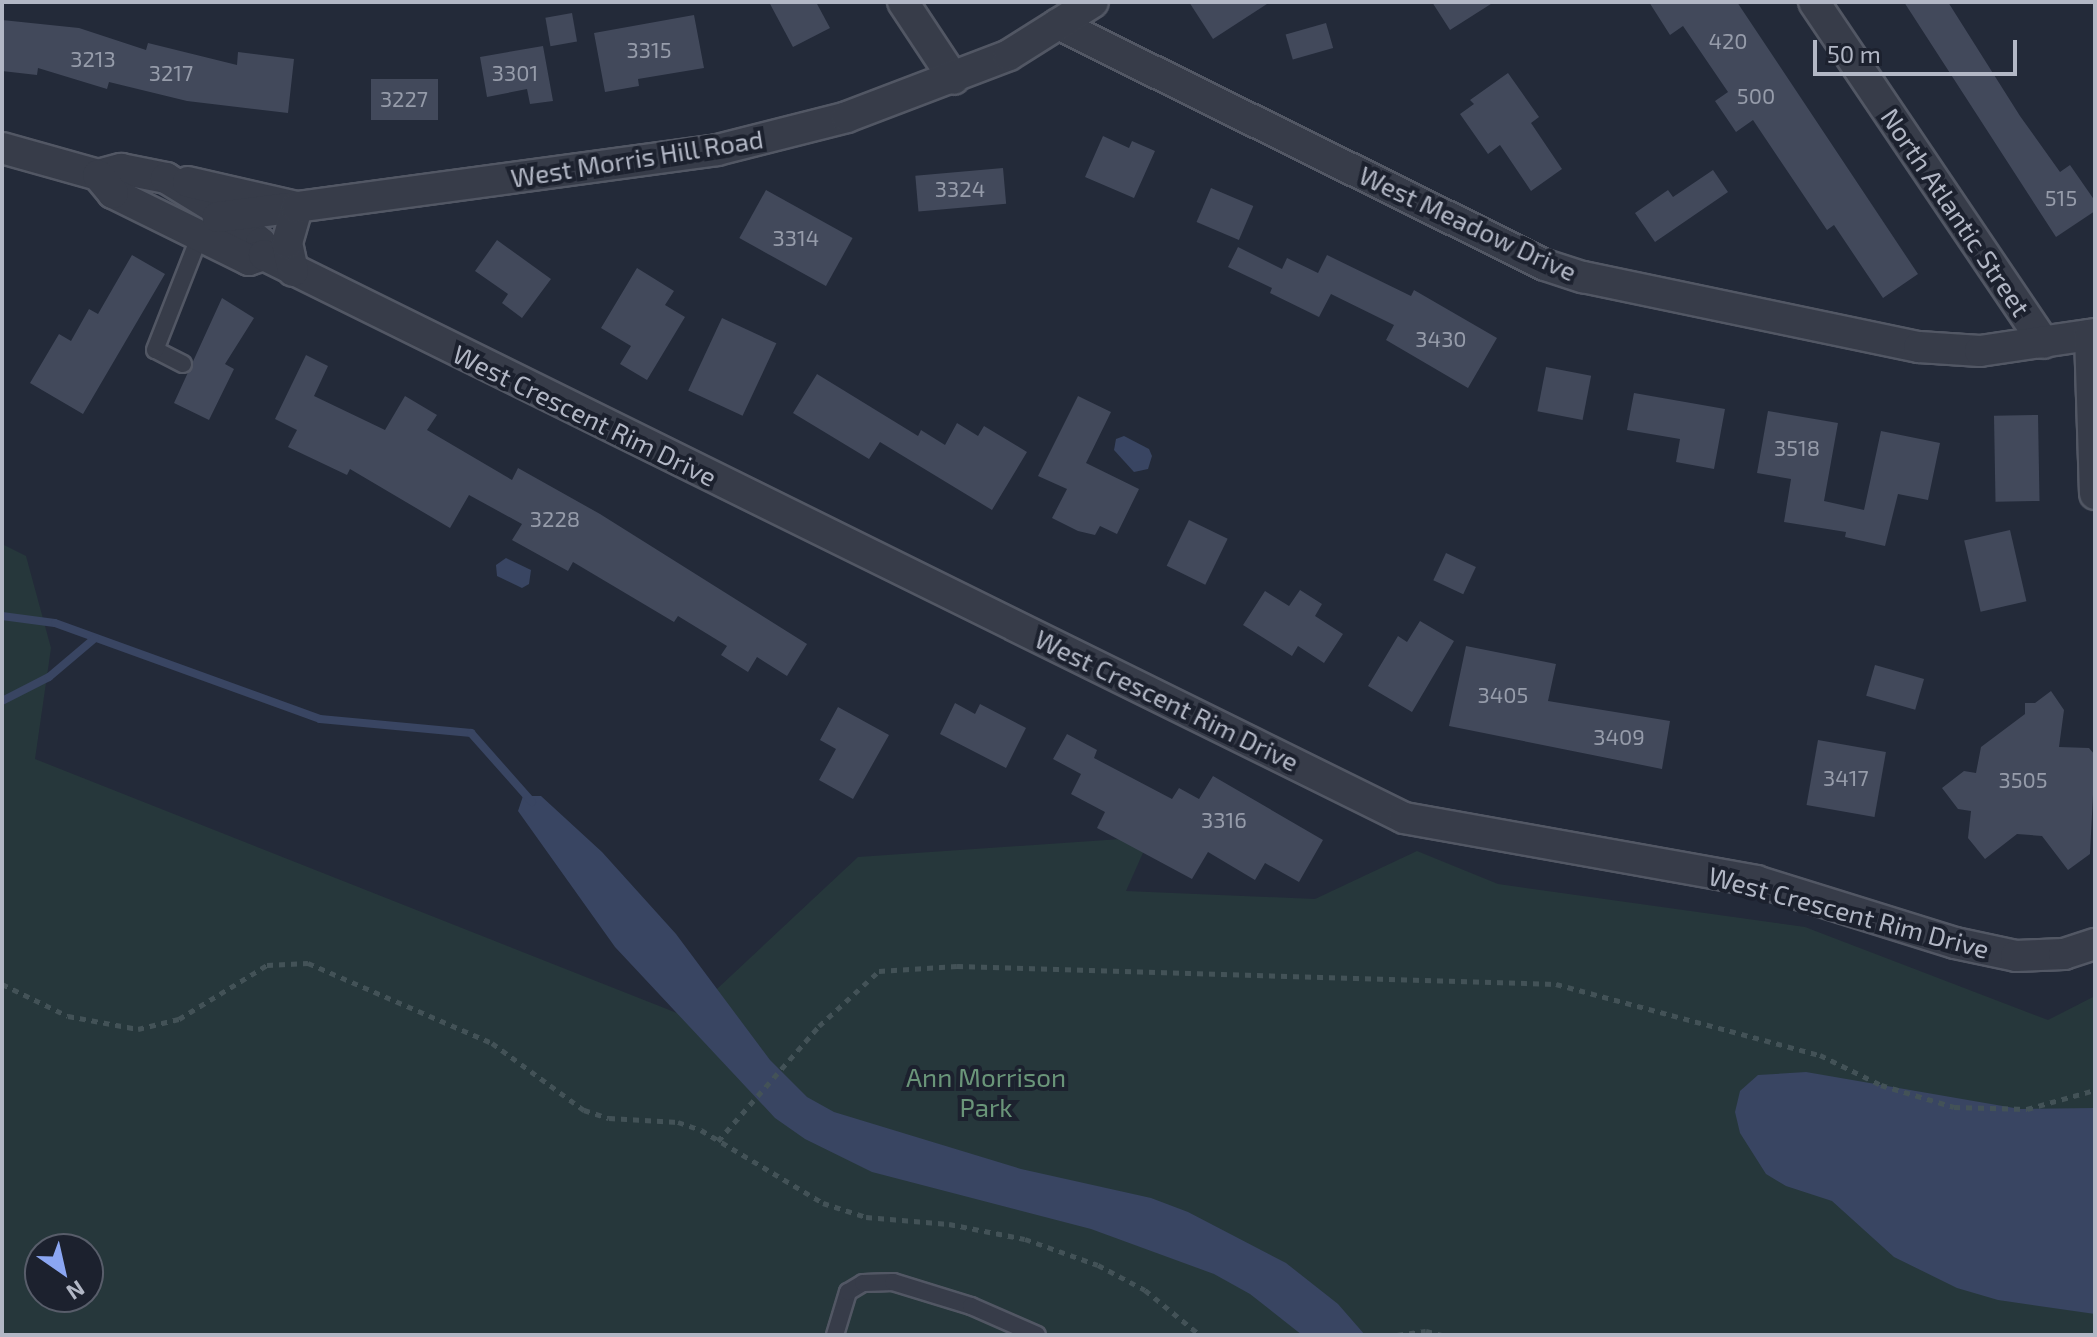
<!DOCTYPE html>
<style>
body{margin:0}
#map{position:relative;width:2097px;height:1337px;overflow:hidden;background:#232a39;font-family:"Exo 2",sans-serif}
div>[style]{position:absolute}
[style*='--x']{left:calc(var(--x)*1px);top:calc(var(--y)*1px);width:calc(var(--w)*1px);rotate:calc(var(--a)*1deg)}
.green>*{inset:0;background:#26373b}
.water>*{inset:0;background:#394562}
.stream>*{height:8px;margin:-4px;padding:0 4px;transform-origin:4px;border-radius:4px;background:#394562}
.building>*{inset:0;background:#42495b;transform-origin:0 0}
.path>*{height:5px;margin-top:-2.5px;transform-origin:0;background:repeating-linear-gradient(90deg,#435257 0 6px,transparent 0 12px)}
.roads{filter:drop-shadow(2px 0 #525764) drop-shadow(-2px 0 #525764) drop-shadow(0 2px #525764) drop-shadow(0 -2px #525764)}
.service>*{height:16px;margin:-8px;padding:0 8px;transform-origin:8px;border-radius:8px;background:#373c49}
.minor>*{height:30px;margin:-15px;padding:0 15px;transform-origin:15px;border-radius:15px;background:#373c49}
span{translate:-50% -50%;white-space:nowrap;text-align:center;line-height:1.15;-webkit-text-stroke:8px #1c212e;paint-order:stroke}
.number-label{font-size:22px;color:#969caa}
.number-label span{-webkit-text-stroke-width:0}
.street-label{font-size:26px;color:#b2b7c5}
.park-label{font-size:26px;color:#6a9579}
.frame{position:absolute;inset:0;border:4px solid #b2b7c5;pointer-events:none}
.north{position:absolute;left:24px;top:1233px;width:80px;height:80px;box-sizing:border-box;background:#1c212e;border:2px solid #585d6a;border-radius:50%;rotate:146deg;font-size:22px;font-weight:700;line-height:32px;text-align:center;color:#b2b7c5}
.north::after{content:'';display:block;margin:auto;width:28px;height:36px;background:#8ba6f2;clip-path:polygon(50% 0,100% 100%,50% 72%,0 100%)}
.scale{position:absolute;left:1813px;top:40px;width:204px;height:36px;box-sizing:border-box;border:4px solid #b2b7c5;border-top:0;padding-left:10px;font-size:24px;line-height:28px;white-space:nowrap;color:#b2b7c5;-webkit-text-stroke:6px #1c212e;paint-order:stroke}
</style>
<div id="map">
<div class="green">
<i style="clip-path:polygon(evenodd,2px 544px,26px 556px,51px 648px,35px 759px,687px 1017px,858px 857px,1150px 837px,1126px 891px,1315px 899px,1417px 851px,1498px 884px,1805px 927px,2048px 1020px,2095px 996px,2095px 1335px,2px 1335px,2px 544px,40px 1249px,88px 1249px,88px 1297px,40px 1297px,40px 1249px)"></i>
</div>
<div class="water">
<i style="clip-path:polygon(1124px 436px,1149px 449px,1152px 456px,1148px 469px,1134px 472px,1114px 450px,1116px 439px)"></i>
<i style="clip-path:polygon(506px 558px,531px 570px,529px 584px,522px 588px,497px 576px,496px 565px)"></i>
<i style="clip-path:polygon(523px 796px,541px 796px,602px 852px,676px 934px,770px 1060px,807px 1097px,834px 1112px,1021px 1169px,1151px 1198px,1188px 1212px,1286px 1263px,1338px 1304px,1365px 1335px,1302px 1335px,1250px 1294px,1214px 1274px,1091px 1229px,872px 1172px,805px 1139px,775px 1118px,615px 947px,518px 811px)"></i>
<i style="clip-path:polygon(1806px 1072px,2020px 1109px,2095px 1108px,2095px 1314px,1998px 1300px,1957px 1288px,1894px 1257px,1832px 1201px,1786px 1186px,1766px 1174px,1740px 1133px,1735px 1112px,1740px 1091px,1758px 1075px)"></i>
</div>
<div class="stream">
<i style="--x:2;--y:616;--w:53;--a:7.5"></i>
<i style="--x:55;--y:623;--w:282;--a:19.9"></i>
<i style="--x:320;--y:719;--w:152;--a:5.3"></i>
<i style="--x:471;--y:733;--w:92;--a:48.5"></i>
<i style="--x:2;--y:701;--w:53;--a:-27.1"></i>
<i style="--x:49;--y:677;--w:60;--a:-40.3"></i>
</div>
<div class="building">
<i style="clip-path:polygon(769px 2px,816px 2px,830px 28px,793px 47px)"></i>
<i style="clip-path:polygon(1189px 2px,1270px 2px,1213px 39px)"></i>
<i style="clip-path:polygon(1432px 2px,1494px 2px,1450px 30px)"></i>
<i style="clip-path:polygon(1649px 2px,1737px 2px,1918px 274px,1883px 298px,1834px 225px,1827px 230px,1753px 120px,1736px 132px,1715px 101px,1728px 92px,1683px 26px,1670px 35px)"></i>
<i style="clip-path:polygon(1904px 2px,1948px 2px,2020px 116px,2060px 172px,2070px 165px,2095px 201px,2095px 211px,2056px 237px)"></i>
<i style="left:572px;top:13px;width:29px;height:27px;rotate:80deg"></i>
<i style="clip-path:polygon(694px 15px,704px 68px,638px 79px,639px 86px,605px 92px,594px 33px)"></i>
<i style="clip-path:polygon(2px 20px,79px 28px,146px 50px,148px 43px,237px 65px,238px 52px,294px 59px,288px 113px,187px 101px,109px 82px,107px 89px,38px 68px,37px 75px,2px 71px)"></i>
<i style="left:1326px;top:23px;width:26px;height:42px;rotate:74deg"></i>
<i style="clip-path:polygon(543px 46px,553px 101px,530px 104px,527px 89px,487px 97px,480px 57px)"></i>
<i style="clip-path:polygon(1508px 73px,1539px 117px,1531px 123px,1562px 169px,1531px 191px,1500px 145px,1488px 154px,1460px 114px,1474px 104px,1470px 100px)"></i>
<i style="left:371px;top:79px;width:67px;height:41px"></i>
<i style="clip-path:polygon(1103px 136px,1129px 148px,1132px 141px,1155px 151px,1134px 198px,1085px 177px)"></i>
<i style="left:1003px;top:168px;width:36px;height:88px;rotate:85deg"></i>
<i style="clip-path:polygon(1713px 170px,1728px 192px,1655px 242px,1635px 213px,1668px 190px,1673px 197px)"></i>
<i style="left:1211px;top:188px;width:46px;height:37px;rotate:23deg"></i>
<i style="left:766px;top:190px;width:99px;height:55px;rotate:29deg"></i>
<i style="clip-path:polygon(497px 240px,551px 279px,522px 318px,502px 303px,508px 294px,475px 271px)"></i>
<i style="clip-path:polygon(1238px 247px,1282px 269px,1287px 258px,1318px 273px,1327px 255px,1411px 296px,1414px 290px,1497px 338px,1468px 388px,1386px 340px,1394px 325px,1331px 294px,1319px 317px,1270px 293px,1272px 288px,1228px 267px)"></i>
<i style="clip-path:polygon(132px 255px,165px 274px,83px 414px,30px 383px,59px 334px,71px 341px,89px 309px,98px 314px)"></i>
<i style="clip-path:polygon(637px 268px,674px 291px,665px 305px,685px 317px,647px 380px,620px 364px,631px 346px,601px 328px)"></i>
<i style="clip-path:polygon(222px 298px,254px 318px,225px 364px,234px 369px,209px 420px,174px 403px)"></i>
<i style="left:722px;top:318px;width:60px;height:80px;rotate:25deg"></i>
<i style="clip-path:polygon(306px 355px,328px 366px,314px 396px,385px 430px,405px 396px,437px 415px,427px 430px,512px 480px,518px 468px,600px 514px,807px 644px,787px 676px,757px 657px,748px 672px,721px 655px,727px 646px,678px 616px,674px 622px,573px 562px,568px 571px,512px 540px,522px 524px,469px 495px,450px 528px,350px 469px,347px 475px,288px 447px,297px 430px,275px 419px)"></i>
<i style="left:1546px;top:367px;width:46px;height:45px;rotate:11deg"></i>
<i style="clip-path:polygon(817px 374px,918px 436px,921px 430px,945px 445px,957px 423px,978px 436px,984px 426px,1027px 452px,992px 510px,880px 442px,869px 459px,793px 413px)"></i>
<i style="clip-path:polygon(1634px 393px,1725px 409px,1714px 469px,1676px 462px,1680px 439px,1627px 430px)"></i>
<i style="clip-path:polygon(1078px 396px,1111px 412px,1086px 463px,1139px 489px,1117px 534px,1100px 526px,1095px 535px,1078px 531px,1052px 518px,1067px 489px,1038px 476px)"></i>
<i style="clip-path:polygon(1768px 411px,1838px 423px,1824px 501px,1864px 510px,1881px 431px,1940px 443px,1928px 500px,1898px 494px,1885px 546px,1845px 537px,1846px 532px,1784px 522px,1791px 479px,1757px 473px)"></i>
<i style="left:2038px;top:415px;width:86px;height:44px;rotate:89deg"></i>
<i style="left:1189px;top:520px;width:43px;height:51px;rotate:26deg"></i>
<i style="left:2010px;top:530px;width:73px;height:47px;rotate:77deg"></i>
<i style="left:1446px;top:553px;width:33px;height:30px;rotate:25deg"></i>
<i style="clip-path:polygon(1300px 590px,1322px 604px,1315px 616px,1343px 634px,1324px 663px,1298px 646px,1292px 656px,1243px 625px,1265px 591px,1289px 606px)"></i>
<i style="clip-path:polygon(1420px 621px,1454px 641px,1412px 712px,1368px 686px,1398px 636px,1407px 642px)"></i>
<i style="clip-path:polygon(1466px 646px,1556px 664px,1548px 701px,1670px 721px,1662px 769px,1449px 726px)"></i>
<i style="left:1875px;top:665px;width:51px;height:32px;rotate:16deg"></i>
<i style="clip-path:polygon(2051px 691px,2064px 710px,2059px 747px,2089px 748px,2095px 755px,2090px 854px,2068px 870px,2042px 836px,2017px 834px,1985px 859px,1968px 838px,1971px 811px,1958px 809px,1942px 788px,1964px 771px,1976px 773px,1981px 747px,2025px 714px,2025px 703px,2035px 703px)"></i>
<i style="clip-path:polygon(955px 703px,975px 714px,980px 704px,1026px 728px,1006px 768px,940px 734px)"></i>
<i style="clip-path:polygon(838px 707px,889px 735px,853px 799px,819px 780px,836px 749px,820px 740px)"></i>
<i style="clip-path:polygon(1067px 734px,1097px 750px,1094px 758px,1172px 799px,1179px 788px,1199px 799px,1213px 776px,1323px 840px,1299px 882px,1265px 863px,1255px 880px,1208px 852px,1192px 879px,1097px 828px,1105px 812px,1071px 794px,1081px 774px,1053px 759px)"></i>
<i style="left:1818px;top:740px;width:69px;height:66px;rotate:10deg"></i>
</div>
<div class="path">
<i style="--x:2;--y:984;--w:73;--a:25.9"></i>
<i style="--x:68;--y:1016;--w:71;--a:10.5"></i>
<i style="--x:138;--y:1029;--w:42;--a:-13.7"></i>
<i style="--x:179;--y:1019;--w:103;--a:-31.5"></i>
<i style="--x:267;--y:965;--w:41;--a:-2.8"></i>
<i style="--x:308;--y:963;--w:201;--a:23.5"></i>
<i style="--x:492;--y:1043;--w:114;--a:36.1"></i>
<i style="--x:584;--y:1110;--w:26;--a:18"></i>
<i style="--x:609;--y:1118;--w:69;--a:3.3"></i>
<i style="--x:678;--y:1122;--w:24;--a:19"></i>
<i style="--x:701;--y:1130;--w:142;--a:30.9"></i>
<i style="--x:823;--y:1203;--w:45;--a:18"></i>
<i style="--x:866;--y:1217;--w:83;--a:4.8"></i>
<i style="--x:949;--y:1224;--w:77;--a:11.2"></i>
<i style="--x:1025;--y:1239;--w:77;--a:19.6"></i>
<i style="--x:1098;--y:1265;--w:53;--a:28"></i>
<i style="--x:1145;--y:1290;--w:71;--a:39.3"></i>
<i style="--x:718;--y:1141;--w:153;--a:-48.7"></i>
<i style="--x:819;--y:1026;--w:81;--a:-42.5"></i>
<i style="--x:879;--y:971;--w:78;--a:-3.7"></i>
<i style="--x:957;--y:966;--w:599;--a:1.72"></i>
<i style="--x:1556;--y:984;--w:273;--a:15.1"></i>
<i style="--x:1820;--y:1055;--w:68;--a:26.2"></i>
<i style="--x:1881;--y:1085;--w:76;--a:16.8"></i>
<i style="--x:1954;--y:1107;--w:73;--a:1.6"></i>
<i style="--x:2027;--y:1109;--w:71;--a:-15.6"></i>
<i style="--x:1397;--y:1335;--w:29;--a:-8"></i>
<i style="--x:1426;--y:1331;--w:16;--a:14"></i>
</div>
<div class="roads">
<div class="service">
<i style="--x:183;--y:364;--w:31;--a:-153"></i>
<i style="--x:155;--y:350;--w:123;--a:-68.6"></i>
<i style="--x:835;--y:1335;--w:45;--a:-73.2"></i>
<i style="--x:848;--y:1292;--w:17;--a:-31"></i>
<i style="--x:863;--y:1283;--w:30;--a:-2"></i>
<i style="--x:893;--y:1282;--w:82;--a:17.1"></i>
<i style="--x:971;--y:1306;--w:72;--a:23.7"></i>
</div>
<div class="minor">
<i style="--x:903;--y:2;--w:92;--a:56.5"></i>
<i style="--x:1814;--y:2;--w:411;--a:56"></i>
<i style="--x:1058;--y:24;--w:543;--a:26.33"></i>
<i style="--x:1545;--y:265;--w:40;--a:18"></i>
<i style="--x:1583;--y:277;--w:343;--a:11.8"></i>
<i style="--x:1919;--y:347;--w:61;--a:3.8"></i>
<i style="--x:1980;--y:351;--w:116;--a:-8.4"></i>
<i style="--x:2;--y:148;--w:100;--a:15.7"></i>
<i style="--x:98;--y:175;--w:24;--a:-15"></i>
<i style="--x:121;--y:169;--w:46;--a:11.3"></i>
<i style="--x:166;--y:178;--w:75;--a:31.4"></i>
<i style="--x:230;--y:217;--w:40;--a:40"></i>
<i style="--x:261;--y:243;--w:12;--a:76"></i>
<i style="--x:264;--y:255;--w:16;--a:162"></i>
<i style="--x:249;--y:260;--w:152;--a:-153.8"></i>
<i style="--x:113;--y:193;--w:23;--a:-130"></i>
<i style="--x:188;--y:182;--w:112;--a:12.9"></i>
<i style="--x:297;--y:207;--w:80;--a:172.8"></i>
<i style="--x:264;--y:255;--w:1271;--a:26.28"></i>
<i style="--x:1404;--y:818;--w:358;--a:10.1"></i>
<i style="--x:1756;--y:881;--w:208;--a:17.3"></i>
<i style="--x:1955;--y:943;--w:62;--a:12"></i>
<i style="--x:2016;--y:956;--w:48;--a:-2.4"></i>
<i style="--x:2064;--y:954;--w:33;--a:-18"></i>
<i style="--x:293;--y:271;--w:29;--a:-102"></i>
<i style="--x:287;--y:243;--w:37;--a:-74"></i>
<i style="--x:297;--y:207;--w:424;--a:-7.7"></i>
<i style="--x:717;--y:150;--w:134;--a:-14.2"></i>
<i style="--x:847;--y:117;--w:173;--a:-20.9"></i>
<i style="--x:1009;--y:55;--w:99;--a:-32.2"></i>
<i style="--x:2090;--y:335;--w:159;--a:88.2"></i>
</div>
</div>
<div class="number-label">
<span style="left:1728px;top:41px">420</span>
<span style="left:649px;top:50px">3315</span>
<span style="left:93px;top:59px">3213</span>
<span style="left:171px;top:73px">3217</span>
<span style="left:515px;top:73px">3301</span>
<span style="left:1756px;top:96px">500</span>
<span style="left:404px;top:99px">3227</span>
<span style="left:960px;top:189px">3324</span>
<span style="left:2061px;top:198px">515</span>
<span style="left:796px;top:238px">3314</span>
<span style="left:1441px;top:339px">3430</span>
<span style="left:1797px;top:448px">3518</span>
<span style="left:555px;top:519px">3228</span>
<span style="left:1503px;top:695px">3405</span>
<span style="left:1619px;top:737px">3409</span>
<span style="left:1846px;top:778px">3417</span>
<span style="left:2023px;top:780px">3505</span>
<span style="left:1224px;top:820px">3316</span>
</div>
<div class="street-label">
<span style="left:637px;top:158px;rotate:-9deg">West Morris Hill Road</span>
<span style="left:1956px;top:212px;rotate:56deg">North Atlantic Street</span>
<span style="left:1468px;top:223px;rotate:25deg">West Meadow Drive</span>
<span style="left:585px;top:415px;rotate:26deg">West Crescent Rim Drive</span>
<span style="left:1167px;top:700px;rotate:26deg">West Crescent Rim Drive</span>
<span style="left:1849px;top:912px;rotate:15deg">West Crescent Rim Drive</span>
</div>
<div class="park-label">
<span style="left:986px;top:1092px">Ann Morrison<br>Park</span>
</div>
<div class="frame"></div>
<div class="north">N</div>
<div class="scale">50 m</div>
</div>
